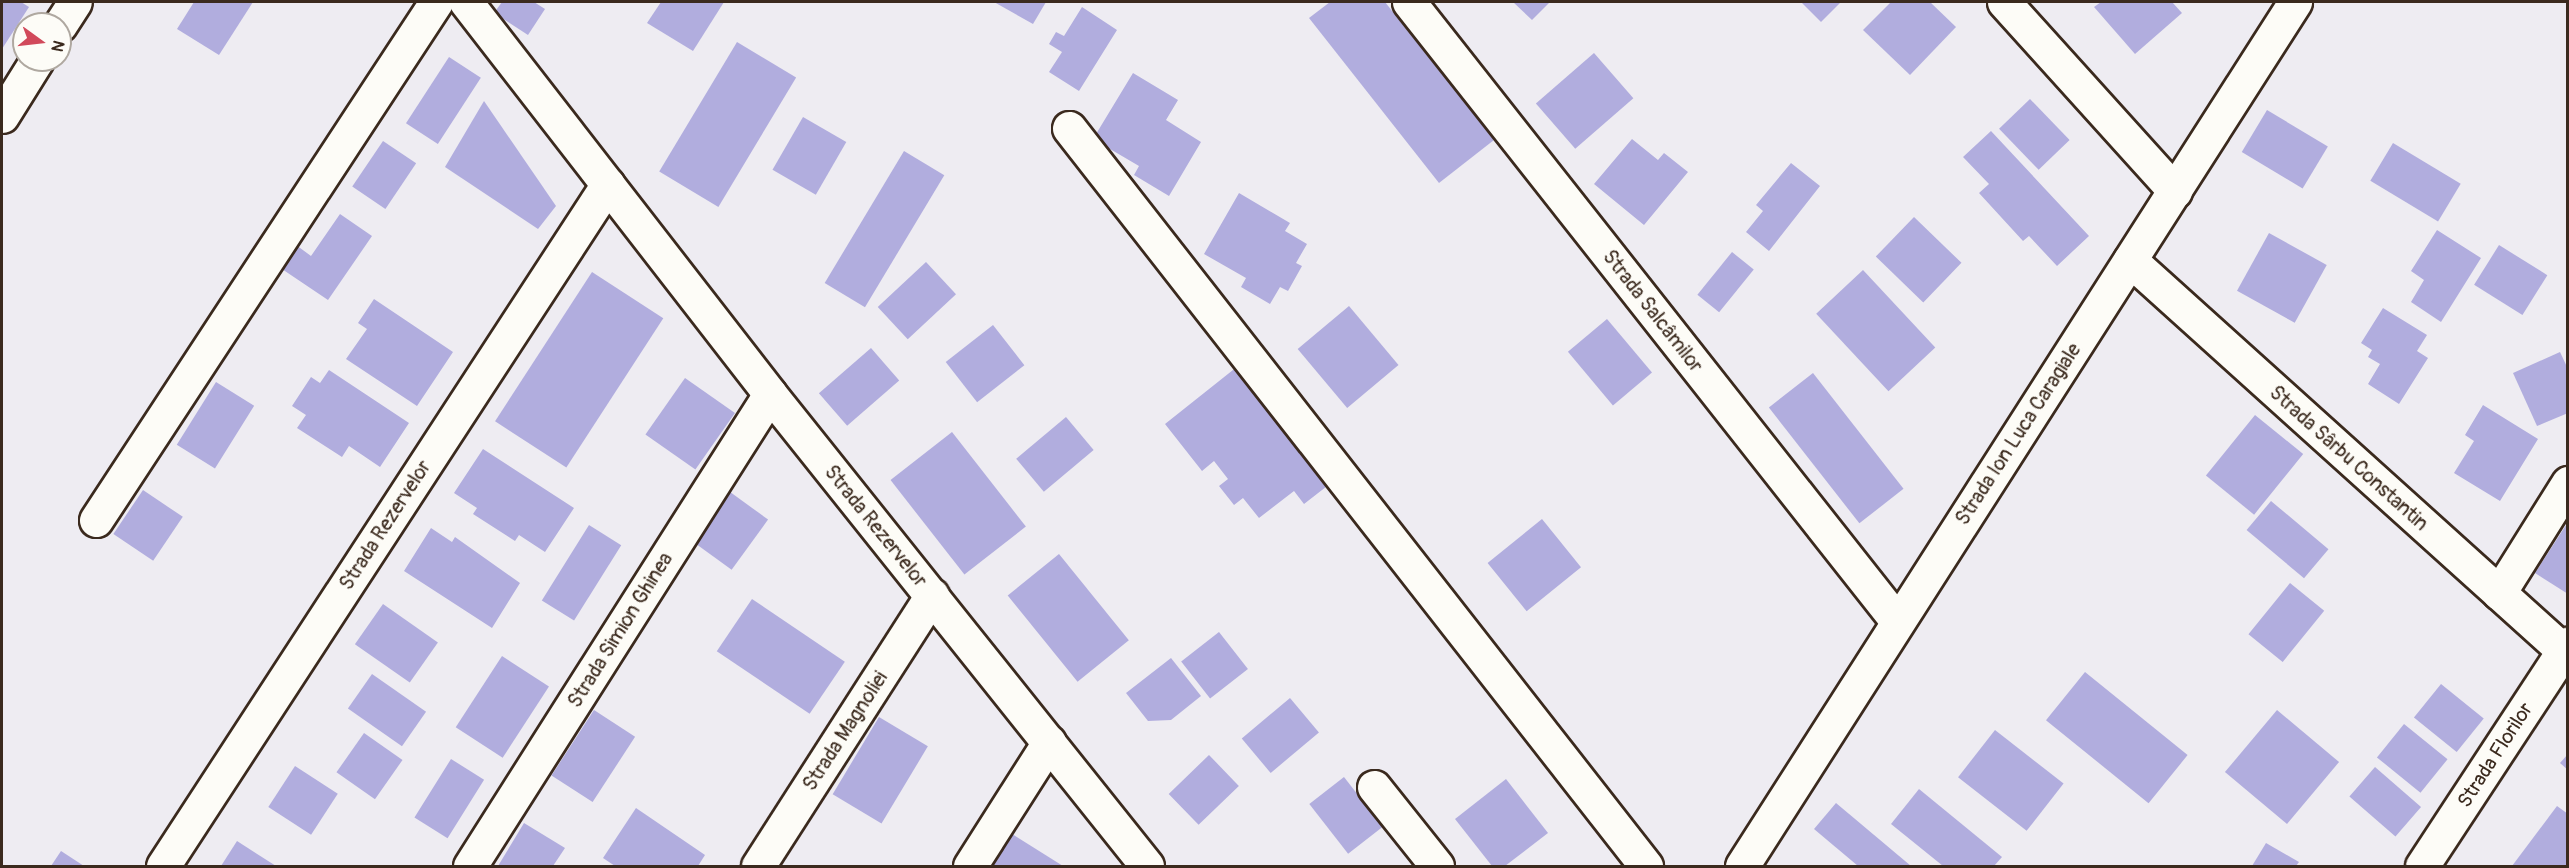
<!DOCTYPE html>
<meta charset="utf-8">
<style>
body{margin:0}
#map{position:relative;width:2569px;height:868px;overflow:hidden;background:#eeecf2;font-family:Pangolin,sans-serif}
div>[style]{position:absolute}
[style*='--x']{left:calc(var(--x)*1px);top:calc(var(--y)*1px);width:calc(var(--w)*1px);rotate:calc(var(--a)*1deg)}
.building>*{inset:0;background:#b1adde;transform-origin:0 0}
.roads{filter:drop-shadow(2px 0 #3b2a1e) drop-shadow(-2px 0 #3b2a1e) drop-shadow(0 2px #3b2a1e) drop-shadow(0 -2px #3b2a1e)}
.minor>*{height:33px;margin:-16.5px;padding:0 16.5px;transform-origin:16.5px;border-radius:16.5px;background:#fdfcf7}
.tertiary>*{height:33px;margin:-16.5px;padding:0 16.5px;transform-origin:16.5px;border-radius:16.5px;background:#fdfcf7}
.secondary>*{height:33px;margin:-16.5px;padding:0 16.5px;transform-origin:16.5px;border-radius:16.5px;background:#fdfcf7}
span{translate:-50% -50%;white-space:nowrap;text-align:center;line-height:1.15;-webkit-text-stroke:5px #fdfcf7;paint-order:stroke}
.street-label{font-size:20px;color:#3b2a1e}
.frame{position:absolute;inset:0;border:3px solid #3b2a1e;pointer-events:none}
.north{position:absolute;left:12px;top:12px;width:60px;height:60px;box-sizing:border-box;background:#fdfcf7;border:2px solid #afa8a0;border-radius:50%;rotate:105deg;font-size:16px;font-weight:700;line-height:24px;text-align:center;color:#3b2a1e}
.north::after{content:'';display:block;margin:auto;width:21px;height:27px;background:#d1495b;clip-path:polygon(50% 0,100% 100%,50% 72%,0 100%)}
</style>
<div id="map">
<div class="building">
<i style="clip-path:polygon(2px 2px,21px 2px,29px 7px,2px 49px)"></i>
<i style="clip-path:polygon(194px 2px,253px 2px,219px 55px,177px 29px)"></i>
<i style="clip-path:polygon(502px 2px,534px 2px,545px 9px,528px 35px,494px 13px)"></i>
<i style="clip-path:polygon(661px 2px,724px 2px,693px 51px,647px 23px)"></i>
<i style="clip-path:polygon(994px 2px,1046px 2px,1033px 24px)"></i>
<i style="clip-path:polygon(1330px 2px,1385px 2px,1494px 140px,1439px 183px,1309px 18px)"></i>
<i style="clip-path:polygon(1513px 2px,1550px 2px,1532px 20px)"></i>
<i style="clip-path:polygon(1801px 2px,1841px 2px,1821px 22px)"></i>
<i style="clip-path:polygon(1891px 2px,1930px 2px,1956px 27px,1910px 75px,1863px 30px)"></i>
<i style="clip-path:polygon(2101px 2px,2172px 2px,2182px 13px,2135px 54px,2094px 7px)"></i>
<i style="clip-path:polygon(1082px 7px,1117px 30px,1079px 91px,1049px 72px,1062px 52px,1049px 44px,1056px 32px,1064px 36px)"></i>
<i style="left:737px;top:42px;width:69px;height:151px;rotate:31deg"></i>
<i style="left:1594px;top:53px;width:60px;height:77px;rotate:49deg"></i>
<i style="left:449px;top:57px;width:38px;height:79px;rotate:33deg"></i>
<i style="clip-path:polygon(1133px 73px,1178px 100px,1166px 120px,1201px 142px,1169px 196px,1134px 175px,1139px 166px,1093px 139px)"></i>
<i style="left:2030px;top:99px;width:57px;height:43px;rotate:46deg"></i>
<i style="clip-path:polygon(484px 101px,556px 206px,538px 229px,445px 167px)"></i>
<i style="left:2267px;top:110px;width:71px;height:49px;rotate:31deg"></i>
<i style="left:803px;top:117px;width:50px;height:61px;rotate:30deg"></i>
<i style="clip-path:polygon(1991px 131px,2089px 236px,2057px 266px,2029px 236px,2023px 241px,1979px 193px,1989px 184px,1963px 157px)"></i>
<i style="clip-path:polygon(1632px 139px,1658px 160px,1664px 153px,1688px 172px,1644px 225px,1594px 184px)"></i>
<i style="left:383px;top:141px;width:40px;height:55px;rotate:34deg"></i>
<i style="left:2393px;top:143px;width:79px;height:44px;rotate:31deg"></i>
<i style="left:904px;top:151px;width:47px;height:154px;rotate:31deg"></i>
<i style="clip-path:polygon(1791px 163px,1820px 186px,1769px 251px,1746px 232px,1763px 211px,1756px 205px)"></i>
<i style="clip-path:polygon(1239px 193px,1290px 223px,1285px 231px,1307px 244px,1296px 263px,1302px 266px,1288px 291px,1280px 287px,1270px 304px,1241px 287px,1246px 278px,1204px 254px)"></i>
<i style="clip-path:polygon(340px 214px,372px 236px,328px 300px,276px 265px,292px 242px,311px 256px)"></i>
<i style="left:1914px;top:217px;width:66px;height:55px;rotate:44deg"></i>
<i style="clip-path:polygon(2437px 230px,2481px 258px,2441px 322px,2411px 302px,2424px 280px,2411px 271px)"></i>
<i style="left:2269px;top:233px;width:66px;height:66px;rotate:29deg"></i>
<i style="left:2499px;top:245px;width:57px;height:47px;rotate:32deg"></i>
<i style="left:1732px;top:252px;width:28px;height:55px;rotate:39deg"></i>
<i style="left:926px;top:262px;width:44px;height:66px;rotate:47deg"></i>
<i style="left:1863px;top:270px;width:106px;height:64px;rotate:47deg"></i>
<i style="left:592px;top:272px;width:85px;height:178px;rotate:33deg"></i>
<i style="clip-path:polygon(374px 299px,453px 352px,417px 406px,346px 359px,367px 329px,358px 323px)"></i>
<i style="left:1349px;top:306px;width:77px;height:67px;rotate:50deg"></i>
<i style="clip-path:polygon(2383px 308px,2427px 335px,2417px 351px,2428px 358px,2399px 404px,2368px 384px,2380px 364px,2368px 357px,2372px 350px,2361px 343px)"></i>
<i style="left:1607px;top:319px;width:70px;height:51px;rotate:50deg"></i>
<i style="left:993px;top:325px;width:51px;height:60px;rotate:52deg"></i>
<i style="left:871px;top:348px;width:43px;height:69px;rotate:49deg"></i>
<i style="clip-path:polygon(2560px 352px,2568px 369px,2568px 413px,2537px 426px,2513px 373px)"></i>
<i style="clip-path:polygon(1238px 366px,1331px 483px,1304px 504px,1294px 491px,1259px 518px,1243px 498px,1234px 505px,1219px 486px,1228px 479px,1214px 461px,1202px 471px,1165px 424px)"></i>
<i style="clip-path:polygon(329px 370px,409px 423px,380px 467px,349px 446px,342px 457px,297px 428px,306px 415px,292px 406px,311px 377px,320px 383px)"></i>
<i style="left:1813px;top:373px;width:147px;height:56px;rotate:52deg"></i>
<i style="left:685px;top:378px;width:61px;height:69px;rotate:35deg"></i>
<i style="left:216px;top:382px;width:45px;height:74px;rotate:32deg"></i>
<i style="clip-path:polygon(2483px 405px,2538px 439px,2500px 501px,2454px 473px,2474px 441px,2465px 435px)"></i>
<i style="left:2255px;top:415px;width:62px;height:78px;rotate:39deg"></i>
<i style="left:1066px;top:417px;width:43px;height:65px;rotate:50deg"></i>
<i style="left:952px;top:432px;width:120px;height:78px;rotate:52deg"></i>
<i style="clip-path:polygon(483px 449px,574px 508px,545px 552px,519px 535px,515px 541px,473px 514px,477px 508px,454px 493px)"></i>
<i style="left:726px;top:489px;width:52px;height:62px;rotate:36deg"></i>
<i style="left:143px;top:490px;width:48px;height:53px;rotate:34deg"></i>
<i style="left:2271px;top:501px;width:75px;height:38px;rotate:40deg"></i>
<i style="left:1542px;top:519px;width:62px;height:70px;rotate:51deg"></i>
<i style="clip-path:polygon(2568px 522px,2568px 594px,2535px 573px)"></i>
<i style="left:589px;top:525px;width:38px;height:89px;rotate:32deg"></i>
<i style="clip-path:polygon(431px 528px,452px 542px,455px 537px,520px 583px,492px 628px,404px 571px)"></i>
<i style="left:1059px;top:554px;width:111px;height:66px;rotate:51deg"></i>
<i style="left:2290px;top:583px;width:44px;height:66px;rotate:39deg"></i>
<i style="left:752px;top:599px;width:112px;height:63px;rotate:34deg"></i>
<i style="left:383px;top:604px;width:67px;height:49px;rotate:35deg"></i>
<i style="left:1219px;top:632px;width:47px;height:48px;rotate:52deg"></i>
<i style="left:502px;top:656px;width:56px;height:85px;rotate:33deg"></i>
<i style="clip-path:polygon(1171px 658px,1201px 696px,1171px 720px,1148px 721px,1126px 693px)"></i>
<i style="left:2085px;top:672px;width:132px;height:62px;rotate:39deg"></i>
<i style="left:372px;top:674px;width:66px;height:42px;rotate:35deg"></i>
<i style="left:2441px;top:684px;width:55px;height:43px;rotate:39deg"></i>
<i style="left:1290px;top:698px;width:45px;height:63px;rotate:50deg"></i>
<i style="left:594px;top:710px;width:49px;height:78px;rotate:33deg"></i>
<i style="left:2277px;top:710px;width:81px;height:81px;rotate:40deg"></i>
<i style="left:879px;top:717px;width:57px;height:90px;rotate:31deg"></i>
<i style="left:2404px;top:724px;width:56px;height:43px;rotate:39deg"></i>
<i style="left:1995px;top:730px;width:87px;height:60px;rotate:38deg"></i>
<i style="left:364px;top:733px;width:47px;height:48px;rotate:35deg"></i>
<i style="clip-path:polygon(2568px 754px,2568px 770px,2560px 763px)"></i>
<i style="left:1209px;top:755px;width:43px;height:56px;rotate:46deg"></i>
<i style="left:451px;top:759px;width:39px;height:69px;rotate:32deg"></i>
<i style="left:295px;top:766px;width:51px;height:49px;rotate:33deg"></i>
<i style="left:2375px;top:767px;width:61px;height:39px;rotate:41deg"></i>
<i style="left:1344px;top:777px;width:63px;height:44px;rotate:52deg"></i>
<i style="clip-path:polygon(1506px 779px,1548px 833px,1505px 866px,1492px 866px,1455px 819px)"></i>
<i style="clip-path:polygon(1919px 789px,2002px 857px,1994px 866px,1943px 866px,1891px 824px)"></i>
<i style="clip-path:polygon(1836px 803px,1911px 866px,1858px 866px,1814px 829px)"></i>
<i style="clip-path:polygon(2557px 806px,2568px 814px,2568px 866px,2512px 866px)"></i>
<i style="clip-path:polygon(636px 808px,705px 855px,698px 866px,615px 866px,603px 858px)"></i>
<i style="clip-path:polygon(524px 823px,565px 848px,553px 866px,498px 866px)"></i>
<i style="clip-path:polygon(1009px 832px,1063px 866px,987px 866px)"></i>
<i style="clip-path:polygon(237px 841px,276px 866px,221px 866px)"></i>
<i style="clip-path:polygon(2266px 843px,2299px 862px,2296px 866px,2252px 866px)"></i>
<i style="clip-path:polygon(61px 851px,84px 866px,51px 866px)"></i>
</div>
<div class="roads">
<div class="minor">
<i style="--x:1409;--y:2;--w:788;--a:51.75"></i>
<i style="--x:60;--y:25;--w:27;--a:-57"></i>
<i style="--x:2;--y:116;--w:66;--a:-58"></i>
<i style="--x:1069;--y:128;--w:937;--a:51.98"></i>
<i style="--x:2130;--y:260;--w:590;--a:42.04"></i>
<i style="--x:96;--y:520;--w:620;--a:-56.72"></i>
<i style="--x:2499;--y:593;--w:130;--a:-57.9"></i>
<i style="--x:1374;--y:787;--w:101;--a:51.4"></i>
<i style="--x:163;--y:866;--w:814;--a:-56.88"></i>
<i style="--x:470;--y:866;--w:559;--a:-57.56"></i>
<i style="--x:758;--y:866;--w:322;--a:-57.3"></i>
<i style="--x:970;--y:866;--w:147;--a:-57.5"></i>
<i style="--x:2422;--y:866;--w:266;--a:-56.7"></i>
</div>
<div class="tertiary">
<i style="--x:466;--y:2;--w:496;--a:52.2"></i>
<i style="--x:770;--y:394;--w:604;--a:51.38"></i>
<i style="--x:2004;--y:2;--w:255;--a:47.9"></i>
</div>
<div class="secondary">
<i style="--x:1742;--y:866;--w:1026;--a:-57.38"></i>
</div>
</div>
<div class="street-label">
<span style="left:1653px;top:311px;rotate:52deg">Strada Salcâmilor</span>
<span style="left:2018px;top:434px;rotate:-57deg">Strada Ion Luca Caragiale</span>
<span style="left:2349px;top:458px;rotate:42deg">Strada Sârbu Constantin</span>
<span style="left:385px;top:525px;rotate:-57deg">Strada Rezervelor</span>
<span style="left:876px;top:526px;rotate:51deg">Strada Rezervelor</span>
<span style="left:620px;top:630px;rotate:-58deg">Strada Simion Ghinea</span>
<span style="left:845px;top:731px;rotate:-57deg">Strada Magnoliei</span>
<span style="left:2495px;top:755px;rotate:-57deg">Strada Florilor</span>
</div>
<div class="frame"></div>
<div class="north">N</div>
</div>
